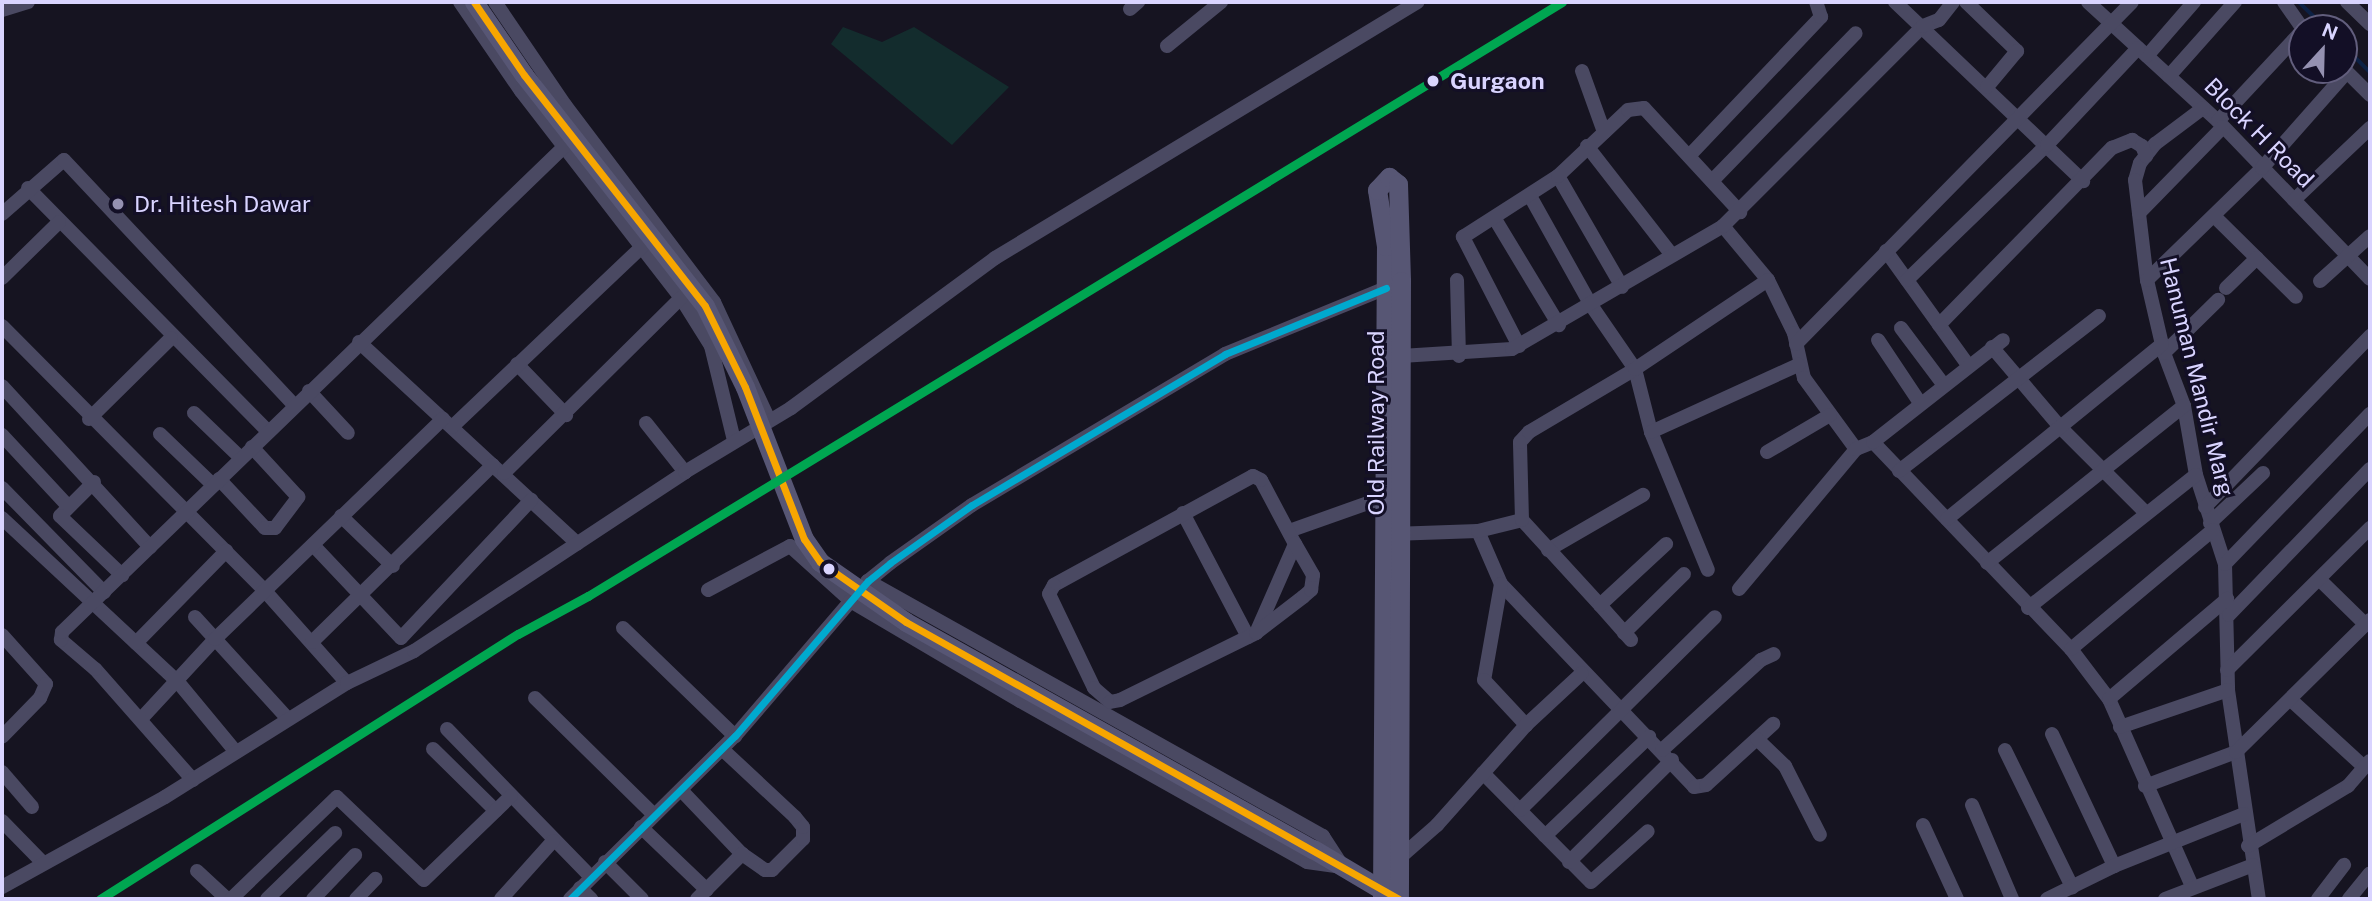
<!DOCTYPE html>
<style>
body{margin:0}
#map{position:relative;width:2372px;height:901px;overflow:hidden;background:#161421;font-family:"Public Sans",sans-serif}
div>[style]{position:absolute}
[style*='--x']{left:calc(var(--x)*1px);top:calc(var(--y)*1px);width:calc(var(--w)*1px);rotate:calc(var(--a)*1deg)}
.green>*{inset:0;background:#132c2d}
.stream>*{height:3.5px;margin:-1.75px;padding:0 1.75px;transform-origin:1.75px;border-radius:1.75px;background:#0d2144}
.street>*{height:14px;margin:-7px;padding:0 7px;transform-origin:7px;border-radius:7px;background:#4a4962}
.secondary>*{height:19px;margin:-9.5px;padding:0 9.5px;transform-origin:9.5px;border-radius:9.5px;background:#575674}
.secondary-bridge>*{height:19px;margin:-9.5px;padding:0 9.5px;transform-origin:9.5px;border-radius:9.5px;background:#575674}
.bus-1>*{height:7px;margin:-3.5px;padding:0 3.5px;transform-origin:3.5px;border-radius:3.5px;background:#f7a600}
.bus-2>*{height:7px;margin:-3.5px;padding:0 3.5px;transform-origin:3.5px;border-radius:3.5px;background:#00a9ce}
.rail-1>*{height:9px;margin:-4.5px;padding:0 4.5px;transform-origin:4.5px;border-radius:4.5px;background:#00a651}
.dots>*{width:19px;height:19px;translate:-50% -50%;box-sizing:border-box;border:4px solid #130f26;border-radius:50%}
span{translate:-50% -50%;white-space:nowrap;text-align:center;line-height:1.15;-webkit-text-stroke:6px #130f26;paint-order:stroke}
.stop-label{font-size:23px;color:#d9d4ff;font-weight:700}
.left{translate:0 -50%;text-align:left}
.street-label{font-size:23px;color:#d9d4ff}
.poi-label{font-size:23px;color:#d9d4ff}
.frame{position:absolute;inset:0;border:4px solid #d9d4ff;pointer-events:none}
.north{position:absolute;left:2288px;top:14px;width:70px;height:70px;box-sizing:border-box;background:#130f26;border:2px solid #625e7d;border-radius:50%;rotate:22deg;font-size:19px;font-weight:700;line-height:28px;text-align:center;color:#d9d4ff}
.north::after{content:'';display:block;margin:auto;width:24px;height:32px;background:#9591b1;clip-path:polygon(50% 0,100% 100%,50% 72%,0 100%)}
</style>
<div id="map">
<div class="green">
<i style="clip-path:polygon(843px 27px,882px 42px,914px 27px,1009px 87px,952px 145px,831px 44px)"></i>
</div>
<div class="stream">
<i style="--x:2299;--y:2;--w:37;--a:44"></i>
<i style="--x:2344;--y:46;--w:37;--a:45"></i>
</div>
<div class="street">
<i style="--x:460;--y:2;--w:108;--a:55.6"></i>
<i style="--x:521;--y:91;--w:262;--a:52.3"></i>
<i style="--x:681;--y:298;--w:57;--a:58"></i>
<i style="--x:711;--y:346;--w:97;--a:76.3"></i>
<i style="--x:495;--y:2;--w:125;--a:55.8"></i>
<i style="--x:565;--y:105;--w:247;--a:52.9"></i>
<i style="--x:714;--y:302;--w:130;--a:65"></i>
<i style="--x:1895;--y:2;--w:260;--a:43.6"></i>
<i style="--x:1966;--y:2;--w:71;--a:43.9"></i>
<i style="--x:2017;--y:51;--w:47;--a:129.8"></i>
<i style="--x:2088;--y:2;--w:176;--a:42.5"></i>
<i style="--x:2218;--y:121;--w:219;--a:46.1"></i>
<i style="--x:2284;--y:2;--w:32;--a:55"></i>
<i style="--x:2347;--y:2;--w:32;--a:44"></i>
<i style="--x:1130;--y:9;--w:11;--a:-41"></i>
<i style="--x:2;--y:10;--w:27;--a:-17"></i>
<i style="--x:1167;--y:46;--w:70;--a:-39.2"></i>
<i style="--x:2147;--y:56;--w:72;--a:-49"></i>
<i style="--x:2344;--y:69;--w:37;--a:45"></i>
<i style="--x:1582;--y:71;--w:65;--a:70.2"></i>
<i style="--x:2169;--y:76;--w:99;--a:-48.3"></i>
<i style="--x:2203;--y:108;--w:60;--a:143.1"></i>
<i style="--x:2155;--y:144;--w:24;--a:128"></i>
<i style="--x:2140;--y:163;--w:18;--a:106"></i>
<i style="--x:2135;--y:180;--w:101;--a:83.2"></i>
<i style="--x:2147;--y:280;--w:75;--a:76.9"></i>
<i style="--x:2164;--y:353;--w:57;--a:69.3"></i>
<i style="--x:2184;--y:406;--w:70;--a:80.1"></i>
<i style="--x:2196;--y:475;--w:94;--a:72"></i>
<i style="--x:2225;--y:564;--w:126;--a:88.6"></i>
<i style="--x:2228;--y:690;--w:211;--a:81.6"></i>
<i style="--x:2218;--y:121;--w:123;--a:-47"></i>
<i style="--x:1587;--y:146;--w:138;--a:52.1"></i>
<i style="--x:1689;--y:156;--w:192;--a:-46.5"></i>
<i style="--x:1821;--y:17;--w:16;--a:-108"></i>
<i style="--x:1558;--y:176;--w:128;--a:60"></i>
<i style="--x:1712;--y:181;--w:206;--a:-45.8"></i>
<i style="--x:28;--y:188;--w:342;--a:45.4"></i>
<i style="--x:1530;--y:196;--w:125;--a:60.8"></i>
<i style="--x:1591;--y:305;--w:78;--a:55.5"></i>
<i style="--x:1635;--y:369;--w:65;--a:75.7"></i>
<i style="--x:1651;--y:432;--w:149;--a:67.6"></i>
<i style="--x:2294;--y:200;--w:105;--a:-43.5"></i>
<i style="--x:2139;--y:213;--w:120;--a:-45.7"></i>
<i style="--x:2;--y:214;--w:82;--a:-41.1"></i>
<i style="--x:64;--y:160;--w:336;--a:46.8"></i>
<i style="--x:2214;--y:216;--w:115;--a:44.6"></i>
<i style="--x:1495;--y:219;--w:124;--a:58.9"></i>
<i style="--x:1723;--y:226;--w:70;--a:50.2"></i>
<i style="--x:1768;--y:280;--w:59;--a:63.9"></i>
<i style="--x:1794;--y:333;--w:46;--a:77.5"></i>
<i style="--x:1804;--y:378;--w:88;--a:53.8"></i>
<i style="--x:1886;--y:251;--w:140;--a:54.3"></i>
<i style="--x:2;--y:278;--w:80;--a:-44.5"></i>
<i style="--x:1457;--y:280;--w:76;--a:88.5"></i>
<i style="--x:1907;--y:280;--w:194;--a:-44"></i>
<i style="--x:2047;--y:145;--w:133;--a:-46.8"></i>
<i style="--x:2147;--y:280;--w:161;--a:-44.2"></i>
<i style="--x:2262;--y:168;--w:128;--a:-48.5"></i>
<i style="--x:2320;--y:281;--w:67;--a:-42"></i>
<i style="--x:2226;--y:288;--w:43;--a:-44.1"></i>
<i style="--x:1939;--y:325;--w:248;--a:-45.7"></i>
<i style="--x:2112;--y:148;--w:22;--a:-22"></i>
<i style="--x:2132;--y:140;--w:12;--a:31"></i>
<i style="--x:2142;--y:146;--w:11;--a:68"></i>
<i style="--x:2;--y:326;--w:373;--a:45.2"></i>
<i style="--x:265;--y:591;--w:123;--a:48.3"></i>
<i style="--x:1901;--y:328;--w:70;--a:53.1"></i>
<i style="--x:1878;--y:340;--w:76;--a:56.3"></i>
<i style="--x:359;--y:342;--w:297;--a:42.7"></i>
<i style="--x:1796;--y:344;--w:479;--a:-45.5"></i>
<i style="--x:1519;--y:346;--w:123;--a:-117.2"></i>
<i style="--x:1463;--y:237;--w:113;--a:-32.7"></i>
<i style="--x:1558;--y:176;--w:96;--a:-43.3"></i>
<i style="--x:1628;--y:110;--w:16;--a:-7"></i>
<i style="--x:1644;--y:108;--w:142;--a:47.3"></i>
<i style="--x:1992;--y:347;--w:105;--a:49.6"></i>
<i style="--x:2060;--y:427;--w:122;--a:45"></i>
<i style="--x:2164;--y:353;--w:76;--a:-44.5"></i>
<i style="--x:1401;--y:356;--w:111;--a:-3.6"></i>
<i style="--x:1512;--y:349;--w:244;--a:-30.2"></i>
<i style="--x:1723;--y:226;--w:283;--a:-45"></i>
<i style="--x:1923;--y:26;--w:17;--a:-21"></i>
<i style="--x:1939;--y:20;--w:23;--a:-52"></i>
<i style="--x:517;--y:364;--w:71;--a:46.1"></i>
<i style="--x:2;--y:386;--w:219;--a:47.4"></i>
<i style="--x:309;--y:391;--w:57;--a:47.1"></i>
<i style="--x:194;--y:413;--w:65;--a:43.8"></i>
<i style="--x:89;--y:419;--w:115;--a:-44.6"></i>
<i style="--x:646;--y:423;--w:63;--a:51.5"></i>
<i style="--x:452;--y:427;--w:263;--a:-43.5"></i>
<i style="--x:1651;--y:432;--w:162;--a:-24.5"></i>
<i style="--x:160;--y:434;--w:74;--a:43.9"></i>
<i style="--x:2;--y:435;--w:97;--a:47.1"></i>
<i style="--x:1873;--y:442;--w:286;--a:46.3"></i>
<i style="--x:2071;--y:649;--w:63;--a:52.8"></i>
<i style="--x:2109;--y:699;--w:205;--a:66.1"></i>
<i style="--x:1767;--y:452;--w:73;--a:-30.4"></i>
<i style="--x:1899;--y:471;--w:253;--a:-37.8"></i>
<i style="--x:504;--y:473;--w:249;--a:-44.7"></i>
<i style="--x:219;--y:479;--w:67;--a:46.8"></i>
<i style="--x:265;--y:528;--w:10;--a:0"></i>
<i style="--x:275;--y:528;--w:39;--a:-53"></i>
<i style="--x:298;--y:497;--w:68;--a:-132.6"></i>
<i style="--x:94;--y:482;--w:48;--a:135"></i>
<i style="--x:60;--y:516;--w:86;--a:43.6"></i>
<i style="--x:2;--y:488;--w:146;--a:45.6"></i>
<i style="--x:2205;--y:507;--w:238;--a:-46"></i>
<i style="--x:1183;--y:513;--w:140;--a:62.3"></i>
<i style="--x:341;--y:516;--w:72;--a:43.9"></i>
<i style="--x:2;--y:518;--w:241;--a:43"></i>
<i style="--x:178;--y:682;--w:89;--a:50.4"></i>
<i style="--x:1947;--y:519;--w:277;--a:-39.1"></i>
<i style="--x:2210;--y:523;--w:73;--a:-43.3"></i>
<i style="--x:1289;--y:531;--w:102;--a:-19.5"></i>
<i style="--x:1478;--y:531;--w:58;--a:66.5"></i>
<i style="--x:1501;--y:584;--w:280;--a:46.4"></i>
<i style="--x:1694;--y:787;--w:12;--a:-9"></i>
<i style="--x:1706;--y:785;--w:91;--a:-42.3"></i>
<i style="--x:1392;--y:534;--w:86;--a:-2"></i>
<i style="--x:1478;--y:531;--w:45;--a:-14"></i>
<i style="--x:313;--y:545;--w:128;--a:46.6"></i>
<i style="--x:401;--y:638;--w:190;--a:-46.7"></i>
<i style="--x:1548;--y:550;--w:110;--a:-30.1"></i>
<i style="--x:1987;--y:563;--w:252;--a:-38.6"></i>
<i style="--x:2225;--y:564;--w:209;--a:-46"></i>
<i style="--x:2321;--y:581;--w:63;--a:44.4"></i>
<i style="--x:1501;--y:584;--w:97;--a:100"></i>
<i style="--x:1484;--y:680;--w:62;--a:47"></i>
<i style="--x:1739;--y:589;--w:182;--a:-50.1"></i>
<i style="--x:1856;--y:449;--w:18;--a:-22"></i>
<i style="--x:1873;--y:442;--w:165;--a:-38.1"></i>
<i style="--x:708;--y:590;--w:93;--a:-28.2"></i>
<i style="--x:790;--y:546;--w:84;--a:42.1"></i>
<i style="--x:852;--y:602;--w:195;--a:30.5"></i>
<i style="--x:1020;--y:701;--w:329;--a:29.3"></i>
<i style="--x:1307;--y:862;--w:36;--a:8"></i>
<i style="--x:1343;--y:867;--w:37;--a:-123"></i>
<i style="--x:1323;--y:836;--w:522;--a:-150.73"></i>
<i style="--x:1600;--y:605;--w:115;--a:-132.5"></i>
<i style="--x:1522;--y:520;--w:78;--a:-91.5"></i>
<i style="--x:1520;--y:442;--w:13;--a:-48"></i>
<i style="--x:1529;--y:432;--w:123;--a:-30.7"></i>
<i style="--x:1635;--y:369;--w:160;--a:-33.8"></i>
<i style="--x:2028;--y:608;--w:214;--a:-38.4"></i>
<i style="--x:2229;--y:615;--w:203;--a:-46"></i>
<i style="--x:195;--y:617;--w:138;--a:47.6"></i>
<i style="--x:623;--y:628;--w:156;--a:44"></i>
<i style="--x:1256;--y:633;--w:97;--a:-66.3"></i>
<i style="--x:1295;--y:544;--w:72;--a:-118"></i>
<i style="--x:1261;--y:480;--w:9;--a:-153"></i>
<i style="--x:1253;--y:476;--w:227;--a:151.3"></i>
<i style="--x:1054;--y:585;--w:10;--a:119"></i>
<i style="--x:1049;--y:594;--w:104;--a:64.4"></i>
<i style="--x:1094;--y:688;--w:21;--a:41"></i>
<i style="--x:1110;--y:702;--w:10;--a:-11"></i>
<i style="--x:1120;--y:700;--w:152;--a:-26.2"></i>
<i style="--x:1256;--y:633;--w:59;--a:-37.5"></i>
<i style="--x:1303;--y:597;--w:11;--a:-41"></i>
<i style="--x:1311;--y:590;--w:15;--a:-82"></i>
<i style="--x:1313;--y:575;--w:36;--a:-120"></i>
<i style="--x:1624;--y:633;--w:84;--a:-44.5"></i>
<i style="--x:2;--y:635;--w:66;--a:48.1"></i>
<i style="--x:46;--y:684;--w:15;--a:113"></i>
<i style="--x:40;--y:698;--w:54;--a:134.3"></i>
<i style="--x:1631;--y:640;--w:47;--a:-131.5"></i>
<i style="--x:1600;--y:605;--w:90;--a:-42.7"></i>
<i style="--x:312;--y:642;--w:253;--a:-44.4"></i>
<i style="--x:136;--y:643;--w:129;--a:-45.6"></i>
<i style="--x:2071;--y:649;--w:185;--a:-40"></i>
<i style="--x:2227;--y:670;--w:202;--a:-44.8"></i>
<i style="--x:535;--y:698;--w:167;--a:44.5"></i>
<i style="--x:2109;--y:699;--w:155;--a:-40.3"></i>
<i style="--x:2291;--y:700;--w:99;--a:42.5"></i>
<i style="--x:141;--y:719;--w:109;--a:-47.2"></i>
<i style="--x:215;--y:639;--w:317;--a:-44"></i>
<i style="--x:2120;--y:727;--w:114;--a:-18.9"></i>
<i style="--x:447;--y:729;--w:206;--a:45.8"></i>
<i style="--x:2052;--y:734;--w:146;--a:64.8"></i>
<i style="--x:1757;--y:739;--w:39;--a:44"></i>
<i style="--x:1785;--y:766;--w:77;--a:63.1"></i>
<i style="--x:433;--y:749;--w:88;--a:44.5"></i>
<i style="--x:1662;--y:750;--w:134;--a:-42.3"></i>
<i style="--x:1761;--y:660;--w:14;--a:-25"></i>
<i style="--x:2005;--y:750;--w:153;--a:63.9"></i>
<i style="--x:2;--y:772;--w:46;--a:49.4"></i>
<i style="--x:1483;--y:773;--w:153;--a:45.3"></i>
<i style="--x:1591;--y:882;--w:76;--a:-41.8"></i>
<i style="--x:193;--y:780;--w:148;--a:-131.4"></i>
<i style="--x:95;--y:669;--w:45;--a:-139.5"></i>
<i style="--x:61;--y:640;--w:8;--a:-83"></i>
<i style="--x:62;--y:632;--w:699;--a:-44.02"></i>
<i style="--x:2145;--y:786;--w:97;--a:-20.5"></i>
<i style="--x:2236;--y:752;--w:188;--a:-44.6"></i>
<i style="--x:681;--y:790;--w:88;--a:46.4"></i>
<i style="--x:742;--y:854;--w:28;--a:35"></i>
<i style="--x:765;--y:870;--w:7;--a:0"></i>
<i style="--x:772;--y:870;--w:44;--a:-45"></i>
<i style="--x:803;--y:839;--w:12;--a:-90"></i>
<i style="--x:803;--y:827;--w:13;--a:-129"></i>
<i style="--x:795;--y:817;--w:100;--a:-137"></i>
<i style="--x:1972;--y:805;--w:102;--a:66.9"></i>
<i style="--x:1520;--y:810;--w:274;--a:-44.7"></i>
<i style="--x:2;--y:821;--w:59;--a:45.7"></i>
<i style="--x:1923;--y:825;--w:81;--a:65.3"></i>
<i style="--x:641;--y:827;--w:91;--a:43.7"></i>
<i style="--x:1545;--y:836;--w:144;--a:-43.6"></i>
<i style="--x:2248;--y:846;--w:117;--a:-31"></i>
<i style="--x:2348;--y:786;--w:33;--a:-49"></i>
<i style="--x:1396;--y:861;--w:55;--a:-41.3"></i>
<i style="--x:1437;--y:825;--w:134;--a:-48.3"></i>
<i style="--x:1526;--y:725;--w:76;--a:-42.9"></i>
<i style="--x:605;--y:862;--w:52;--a:45"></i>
<i style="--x:1569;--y:862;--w:145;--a:-44.7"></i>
<i style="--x:197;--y:871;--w:41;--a:43"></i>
<i style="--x:2;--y:887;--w:186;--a:-28.9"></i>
<i style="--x:165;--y:797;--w:215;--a:-32.1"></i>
<i style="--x:347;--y:683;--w:74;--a:-25.5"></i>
<i style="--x:414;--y:651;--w:325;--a:-33.4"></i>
<i style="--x:685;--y:472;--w:124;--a:-31.1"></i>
<i style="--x:791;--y:408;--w:253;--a:-36.3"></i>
<i style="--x:995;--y:258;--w:494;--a:-31.2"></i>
<i style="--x:580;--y:888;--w:16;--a:45"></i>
<i style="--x:231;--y:899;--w:147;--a:-43.9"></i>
<i style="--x:337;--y:797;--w:120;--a:43.7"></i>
<i style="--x:424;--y:880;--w:121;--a:-44"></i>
<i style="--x:267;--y:899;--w:95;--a:-44.1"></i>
<i style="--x:313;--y:899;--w:61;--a:-46.3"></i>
<i style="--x:356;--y:899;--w:28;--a:-46"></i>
<i style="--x:501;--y:899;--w:78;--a:-48.1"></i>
<i style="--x:570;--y:899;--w:232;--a:-44.7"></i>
<i style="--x:735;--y:736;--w:204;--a:-49.4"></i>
<i style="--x:868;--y:581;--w:28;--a:-39"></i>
<i style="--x:890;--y:563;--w:100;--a:-35.3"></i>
<i style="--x:972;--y:505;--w:295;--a:-30.8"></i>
<i style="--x:1225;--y:354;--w:174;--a:-22.3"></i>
<i style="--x:697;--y:899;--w:64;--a:-45"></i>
<i style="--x:2047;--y:899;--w:75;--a:-26.2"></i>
<i style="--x:2114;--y:866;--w:140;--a:-21.8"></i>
<i style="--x:2165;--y:899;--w:94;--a:-21.1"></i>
<i style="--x:2318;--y:899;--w:43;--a:-52.6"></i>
<i style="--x:2349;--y:899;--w:33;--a:-51"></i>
</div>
<div class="secondary">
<i style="--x:1313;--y:849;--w:92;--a:30.7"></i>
<i style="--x:1382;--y:899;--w:653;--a:-89.65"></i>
<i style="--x:1386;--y:246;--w:57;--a:-99.1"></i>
<i style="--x:1377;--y:190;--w:18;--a:-47"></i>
<i style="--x:1389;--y:177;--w:11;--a:38"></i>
<i style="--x:1398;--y:184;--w:97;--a:88.2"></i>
<i style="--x:1401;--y:281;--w:618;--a:90.19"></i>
</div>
<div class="secondary-bridge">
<i style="--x:474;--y:2;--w:88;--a:55.6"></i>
<i style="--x:524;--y:75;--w:293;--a:51.9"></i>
<i style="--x:705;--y:306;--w:90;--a:63.7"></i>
<i style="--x:745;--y:387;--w:163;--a:68.8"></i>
<i style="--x:804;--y:539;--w:28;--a:55"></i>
<i style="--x:820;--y:562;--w:105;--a:34.9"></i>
<i style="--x:906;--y:622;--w:466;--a:29.2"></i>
</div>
<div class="bus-1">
<i style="--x:474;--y:2;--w:88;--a:55.6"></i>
<i style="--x:524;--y:75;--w:293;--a:51.9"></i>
<i style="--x:705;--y:306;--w:90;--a:63.7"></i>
<i style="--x:745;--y:387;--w:163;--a:68.8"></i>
<i style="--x:804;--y:539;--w:28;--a:55"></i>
<i style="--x:820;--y:562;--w:105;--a:34.9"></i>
<i style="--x:906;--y:622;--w:565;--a:29.33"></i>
</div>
<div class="bus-2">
<i style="--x:570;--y:899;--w:232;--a:-44.7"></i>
<i style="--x:735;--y:736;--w:204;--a:-49.4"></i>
<i style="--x:868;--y:581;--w:28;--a:-39"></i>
<i style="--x:890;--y:563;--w:100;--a:-35.3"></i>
<i style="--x:972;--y:505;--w:295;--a:-30.8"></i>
<i style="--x:1225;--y:354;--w:174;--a:-22.3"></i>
</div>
<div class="rail-1">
<i style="--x:100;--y:899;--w:495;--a:-32.4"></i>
<i style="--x:518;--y:634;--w:80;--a:-28.5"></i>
<i style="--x:588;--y:596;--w:1141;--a:-31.38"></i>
</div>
<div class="dots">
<i style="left:1433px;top:81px;background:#d9d4ff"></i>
<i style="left:118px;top:204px;background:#9591b1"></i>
<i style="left:829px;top:569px;background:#d9d4ff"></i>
</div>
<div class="stop-label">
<span class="left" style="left:1450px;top:81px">Gurgaon</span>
</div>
<div class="street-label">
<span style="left:2259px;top:133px;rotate:45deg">Block H Road</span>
<span style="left:2197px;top:377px;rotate:76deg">Hanuman Mandir Marg</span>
<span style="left:1376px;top:423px;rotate:-90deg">Old Railway Road</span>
</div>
<div class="poi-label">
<span class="left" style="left:134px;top:204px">Dr. Hitesh Dawar</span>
</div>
<div class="frame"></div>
<div class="north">N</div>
</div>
